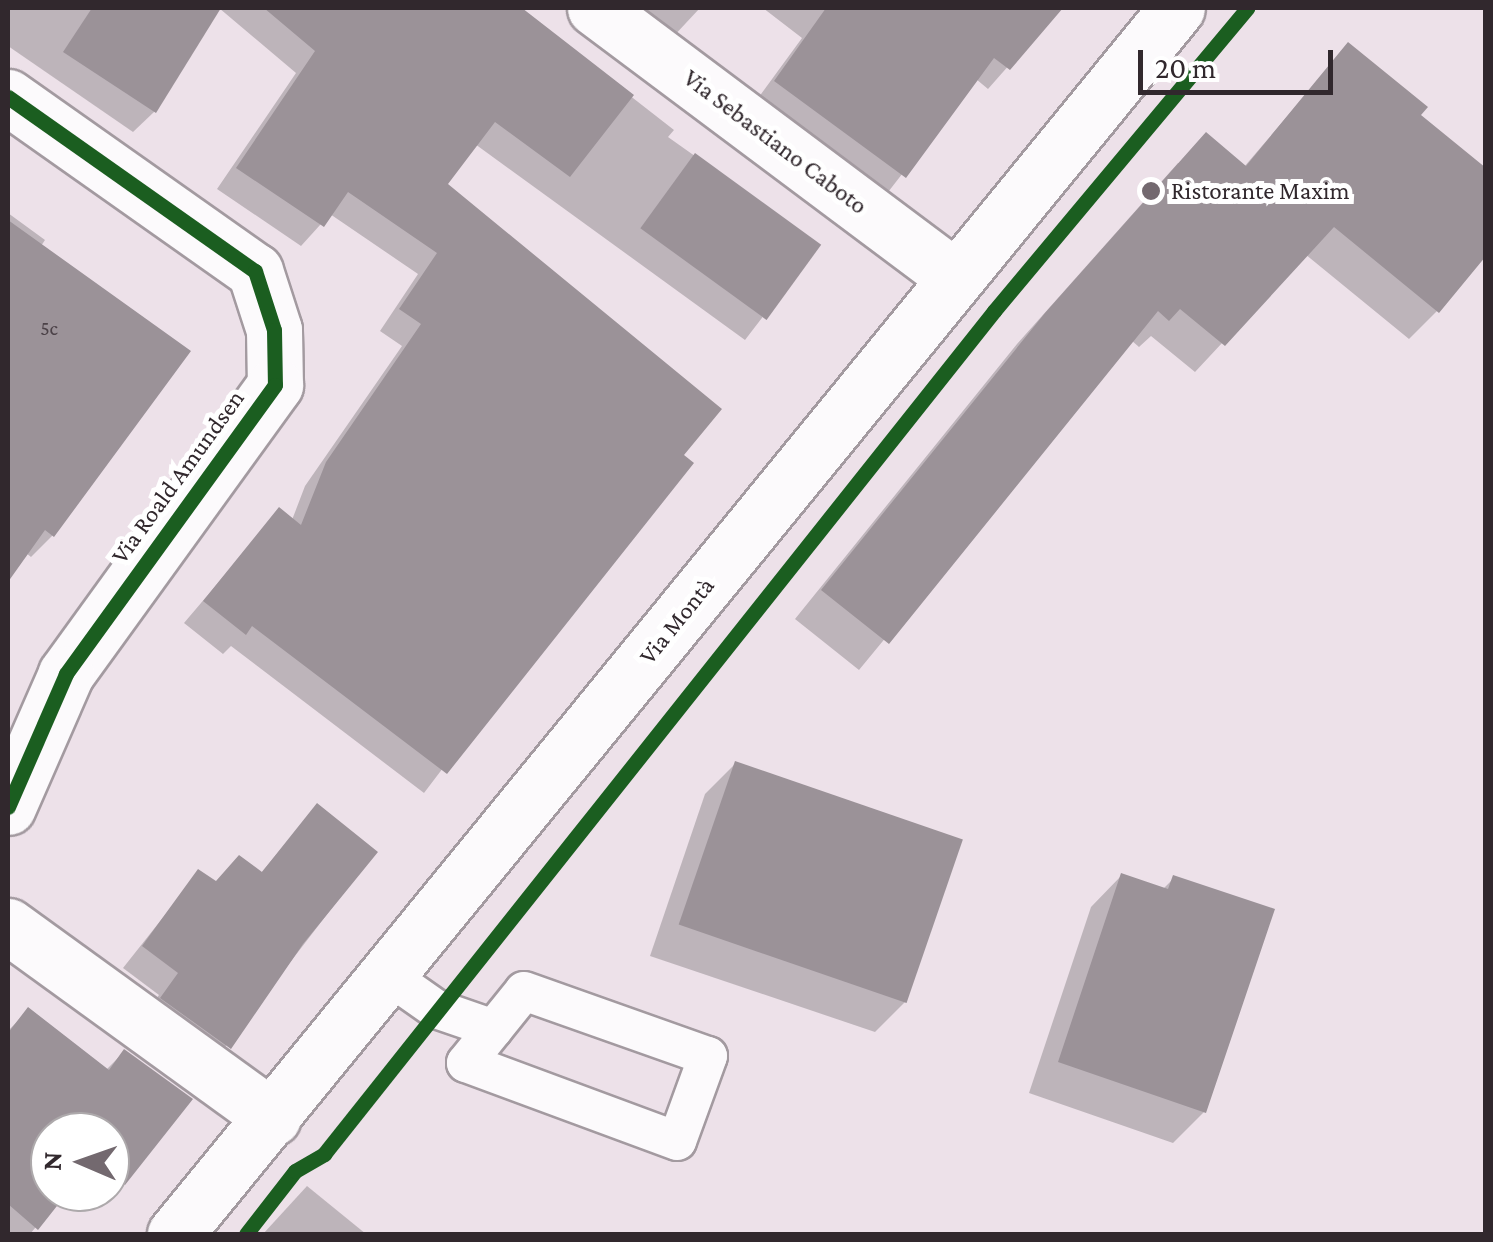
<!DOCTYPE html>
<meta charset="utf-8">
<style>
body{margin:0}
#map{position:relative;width:1493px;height:1242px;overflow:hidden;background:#ede1e9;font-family:"Crimson Pro",serif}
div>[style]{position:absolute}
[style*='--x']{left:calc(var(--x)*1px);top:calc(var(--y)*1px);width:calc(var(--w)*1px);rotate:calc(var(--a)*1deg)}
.shadow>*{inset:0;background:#0003}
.building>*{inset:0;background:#9b9298;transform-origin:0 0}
.roads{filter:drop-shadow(2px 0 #a39aa0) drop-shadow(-2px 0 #a39aa0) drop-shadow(0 2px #a39aa0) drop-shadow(0 -2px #a39aa0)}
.lane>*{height:38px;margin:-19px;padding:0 19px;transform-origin:19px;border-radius:19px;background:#fcfafc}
.street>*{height:55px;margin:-27.5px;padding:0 27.5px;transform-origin:27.5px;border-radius:27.5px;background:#fcfafc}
.secondary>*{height:55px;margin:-27.5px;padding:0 27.5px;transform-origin:27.5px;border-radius:27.5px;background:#fcfafc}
.cycleway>*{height:15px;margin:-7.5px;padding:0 7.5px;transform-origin:7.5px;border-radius:7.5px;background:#1b5e20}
.dots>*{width:28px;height:28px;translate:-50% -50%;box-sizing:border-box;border:5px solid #fff;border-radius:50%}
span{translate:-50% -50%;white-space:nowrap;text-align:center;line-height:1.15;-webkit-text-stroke:10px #fff;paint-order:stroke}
.number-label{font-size:20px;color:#4c4248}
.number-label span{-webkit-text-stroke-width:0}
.street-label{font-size:25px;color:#31282d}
.poi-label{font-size:25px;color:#31282d}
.left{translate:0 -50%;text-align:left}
.frame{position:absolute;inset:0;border:10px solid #31282d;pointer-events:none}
.north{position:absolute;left:30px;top:1112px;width:100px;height:100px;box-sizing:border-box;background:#fff;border:2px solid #ada9ab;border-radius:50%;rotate:272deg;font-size:28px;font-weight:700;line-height:40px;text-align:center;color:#31282d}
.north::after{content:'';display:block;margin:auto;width:35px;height:45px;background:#73696f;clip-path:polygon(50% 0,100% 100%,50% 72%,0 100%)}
.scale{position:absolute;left:1138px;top:50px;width:195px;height:45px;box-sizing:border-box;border:5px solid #31282d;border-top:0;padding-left:12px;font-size:30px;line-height:35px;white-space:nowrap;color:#31282d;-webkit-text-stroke:8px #fff;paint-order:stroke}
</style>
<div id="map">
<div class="shadow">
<i style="clip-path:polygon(8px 8px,218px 8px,154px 112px,133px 132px,8px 46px)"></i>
<i style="clip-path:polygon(219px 8px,494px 8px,510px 20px,547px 31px,674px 130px,668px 137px,819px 244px,745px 340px,475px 144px,444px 184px,681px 455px,424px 793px,231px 646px,223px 654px,184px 623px,280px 510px,292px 520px,305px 486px,402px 346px,380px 331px,418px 274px,330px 214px,301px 246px,217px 189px,296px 73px)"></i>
<i style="clip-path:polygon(629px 8px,700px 8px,671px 39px)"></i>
<i style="clip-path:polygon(763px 8px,1051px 8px,1056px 12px,988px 89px,976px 79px,885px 196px,756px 101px,802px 38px)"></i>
<i style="clip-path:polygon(1348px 45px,1418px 116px,1437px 311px,1409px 339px,1305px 254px,1195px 372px,1151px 336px,1139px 347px,1131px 340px,859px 670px,795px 619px,1017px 344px,1178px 163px,1244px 167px)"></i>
<i style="clip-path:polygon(8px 213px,45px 240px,41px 246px,188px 352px,52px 536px,31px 557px,26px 553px,8px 578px)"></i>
<i style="clip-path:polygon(735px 764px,905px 1002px,875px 1032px,650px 956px,705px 794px)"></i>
<i style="clip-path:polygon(317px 806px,375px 852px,208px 1069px,141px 1020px,159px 995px,123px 968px,199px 872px,215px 884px,260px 874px)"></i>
<i style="clip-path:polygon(1121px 876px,1162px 890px,1174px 878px,1204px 1112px,1173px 1143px,1029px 1093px,1091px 907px)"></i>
<i style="clip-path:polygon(28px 1010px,106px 1070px,124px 1052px,123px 1184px,102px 1205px,85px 1192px,110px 1192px,110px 1132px,50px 1132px,50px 1192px,65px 1192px,30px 1234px,8px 1234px,8px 1031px)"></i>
<i style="clip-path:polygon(307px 1186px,366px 1234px,263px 1234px)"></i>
</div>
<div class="building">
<i style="clip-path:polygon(92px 8px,221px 8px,156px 113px,63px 52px)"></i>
<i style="clip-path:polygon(264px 8px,522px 8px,634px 95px,570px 177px,495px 122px,448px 184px,722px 409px,684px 455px,694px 463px,447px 774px,252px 626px,246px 635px,203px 601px,279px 507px,301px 525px,326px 462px,421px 324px,399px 309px,437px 253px,348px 192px,324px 227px,236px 168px,315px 51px)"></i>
<i style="clip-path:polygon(826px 8px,1063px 8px,1010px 70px,994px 58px,906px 178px,774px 81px)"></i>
<i style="clip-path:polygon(1348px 42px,1428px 107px,1421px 115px,1486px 168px,1486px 256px,1439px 313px,1334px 227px,1225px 346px,1180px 309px,1169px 321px,1158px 311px,889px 644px,821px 590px,1045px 313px,1206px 132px,1246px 166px)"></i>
<i style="left:695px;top:153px;width:156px;height:93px;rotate:36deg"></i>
<i style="clip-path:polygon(8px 220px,191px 351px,54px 537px,45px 530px,8px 582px)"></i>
<i style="left:735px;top:761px;width:241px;height:173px;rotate:19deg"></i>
<i style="clip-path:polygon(317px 803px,378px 852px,303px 944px,231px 1049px,160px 998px,178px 973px,142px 946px,198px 869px,216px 881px,239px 855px,262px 872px)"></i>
<i style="clip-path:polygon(1121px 873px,1168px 889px,1173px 875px,1275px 909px,1206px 1113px,1058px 1062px)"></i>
<i style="clip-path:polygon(28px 1007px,109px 1070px,124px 1049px,193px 1099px,125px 1185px,110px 1173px,110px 1132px,50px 1132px,50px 1192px,68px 1192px,38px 1230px,8px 1204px,8px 1033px)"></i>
</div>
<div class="roads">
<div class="lane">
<i style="--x:389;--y:976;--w:57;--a:35.1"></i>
<i style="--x:436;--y:1009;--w:61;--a:19"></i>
<i style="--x:524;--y:991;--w:195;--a:19.5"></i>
<i style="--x:708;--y:1056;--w:90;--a:110"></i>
<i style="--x:677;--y:1141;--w:225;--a:-159.7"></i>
<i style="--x:466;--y:1063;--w:92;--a:-51.1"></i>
</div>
<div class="street">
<i style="--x:595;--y:8;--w:449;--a:36.8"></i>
<i style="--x:8;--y:97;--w:302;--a:35.2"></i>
<i style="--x:255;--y:271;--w:62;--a:72.1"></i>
<i style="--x:274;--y:330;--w:55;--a:89"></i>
<i style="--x:275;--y:385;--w:357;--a:125.9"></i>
<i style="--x:66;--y:674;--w:145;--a:113.6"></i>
<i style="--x:8;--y:926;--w:327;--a:35.9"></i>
</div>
<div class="secondary">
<i style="--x:175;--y:1234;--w:1583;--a:-50.74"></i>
</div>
</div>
<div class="cycleway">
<i style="--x:8;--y:97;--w:302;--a:35.2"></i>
<i style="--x:255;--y:271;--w:62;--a:72.1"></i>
<i style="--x:274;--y:330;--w:55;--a:89"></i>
<i style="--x:275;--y:385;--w:357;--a:125.9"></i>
<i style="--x:66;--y:674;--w:145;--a:113.6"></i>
<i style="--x:246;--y:1234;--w:80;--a:-52.1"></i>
<i style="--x:295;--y:1171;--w:34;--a:-30"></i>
<i style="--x:324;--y:1154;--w:1077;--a:-51.52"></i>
<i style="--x:994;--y:311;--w:395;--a:-50.1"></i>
</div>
<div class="dots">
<i style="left:1151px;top:191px;background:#73696f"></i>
</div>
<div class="number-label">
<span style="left:49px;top:328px">5c</span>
</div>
<div class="street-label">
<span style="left:775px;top:142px;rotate:37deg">Via Sebastiano Caboto</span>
<span style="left:178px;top:477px;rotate:-54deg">Via Roald Amundsen</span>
<span style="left:677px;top:621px;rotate:-51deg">Via Montà</span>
</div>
<div class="poi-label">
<span class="left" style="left:1171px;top:191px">Ristorante Maxim</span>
</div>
<div class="frame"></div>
<div class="north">N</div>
<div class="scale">20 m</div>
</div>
